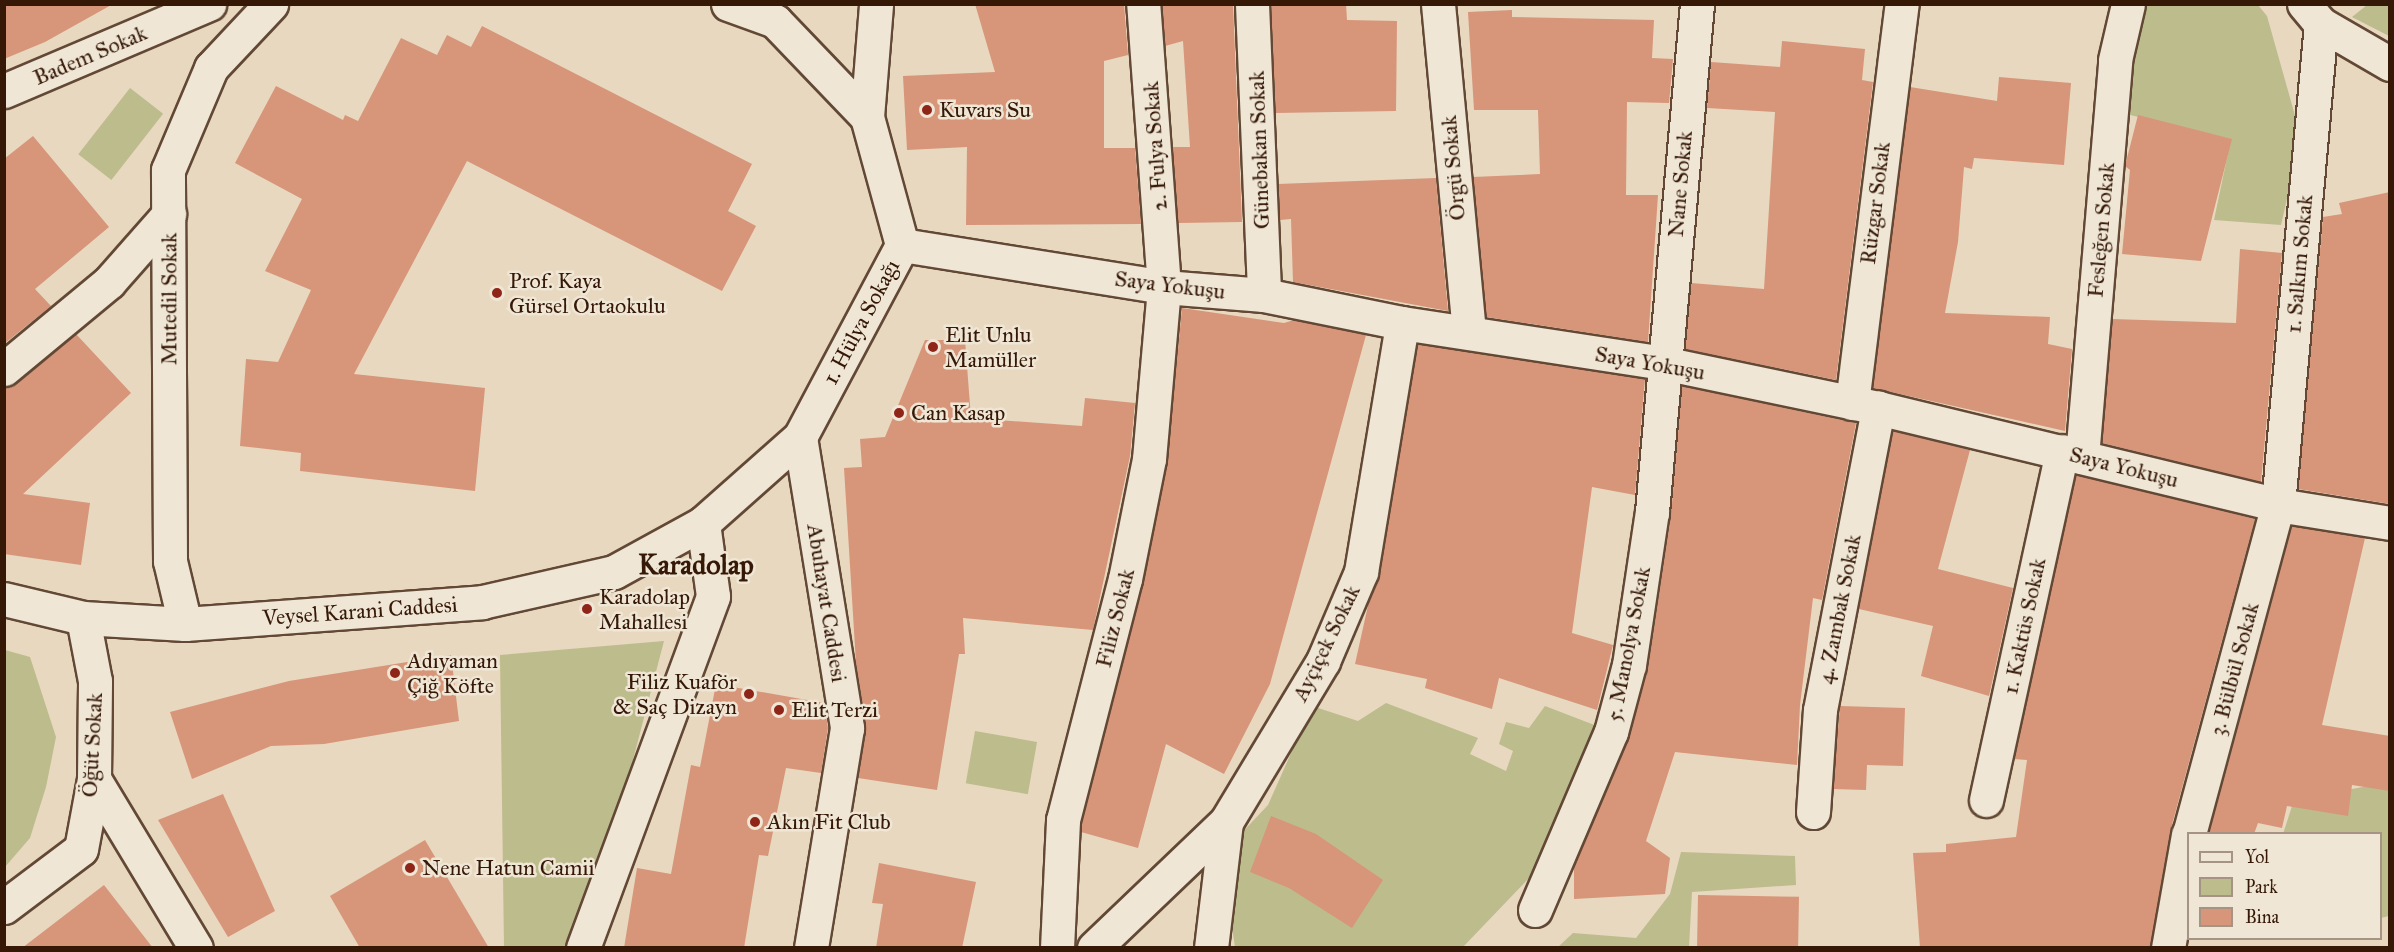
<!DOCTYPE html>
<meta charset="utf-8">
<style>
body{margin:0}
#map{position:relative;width:2394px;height:952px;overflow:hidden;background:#e7d8bf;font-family:"IM FELL Great Primer",serif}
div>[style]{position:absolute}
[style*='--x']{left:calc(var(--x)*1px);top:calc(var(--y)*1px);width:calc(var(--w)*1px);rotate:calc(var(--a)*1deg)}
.green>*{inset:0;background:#bdbc8c;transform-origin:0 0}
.building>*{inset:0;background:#d79579;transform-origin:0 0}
.roads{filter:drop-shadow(2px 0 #624835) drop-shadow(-2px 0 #624835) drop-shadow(0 2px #624835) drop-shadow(0 -2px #624835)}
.street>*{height:33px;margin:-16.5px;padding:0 16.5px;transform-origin:16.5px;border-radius:16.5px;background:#efe6d5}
.dots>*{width:16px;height:16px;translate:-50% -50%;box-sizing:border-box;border:3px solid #efe6d5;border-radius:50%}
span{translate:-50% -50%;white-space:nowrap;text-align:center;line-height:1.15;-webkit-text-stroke:5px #efe6d5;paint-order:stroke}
.street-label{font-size:22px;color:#361807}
.poi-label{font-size:22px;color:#361807}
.left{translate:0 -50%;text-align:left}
.right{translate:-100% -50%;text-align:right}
.district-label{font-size:28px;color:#361807;font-weight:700}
.frame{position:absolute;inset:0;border:6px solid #361807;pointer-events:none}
.legend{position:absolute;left:2187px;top:832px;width:195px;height:108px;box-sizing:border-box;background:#efe6d5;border:2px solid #a59483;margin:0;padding:8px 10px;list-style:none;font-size:18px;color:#361807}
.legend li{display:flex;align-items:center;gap:12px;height:30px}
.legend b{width:30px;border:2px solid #a59483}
</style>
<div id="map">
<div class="green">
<i style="clip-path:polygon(2138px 5px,2258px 5px,2267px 16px,2301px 137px,2281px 225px,2214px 220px,2231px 139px,2126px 114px,2127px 52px)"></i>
<i style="clip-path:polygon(2367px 5px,2389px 5px,2389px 36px,2352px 17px)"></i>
<i style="left:130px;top:88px;width:42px;height:84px;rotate:38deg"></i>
<i style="clip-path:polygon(664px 641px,617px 821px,565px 947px,504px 947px,500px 655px)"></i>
<i style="clip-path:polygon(5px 650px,30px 657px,56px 737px,46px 787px,30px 838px,5px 867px)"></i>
<i style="clip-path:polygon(1386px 703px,1478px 738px,1470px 754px,1506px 771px,1513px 751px,1499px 744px,1506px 722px,1529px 728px,1545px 706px,1597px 726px,1532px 875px,1463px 947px,1235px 947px,1231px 921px,1235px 840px,1268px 805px,1312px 706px,1358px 721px)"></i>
<i style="left:975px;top:731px;width:63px;height:53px;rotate:10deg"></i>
<i style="clip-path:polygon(2389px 782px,2389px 916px,2381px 918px,2380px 834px,2283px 834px,2294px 800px)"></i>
<i style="clip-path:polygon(1681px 852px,1795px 856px,1796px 885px,1692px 892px,1689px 947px,1558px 947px,1573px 933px,1636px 938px,1670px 894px)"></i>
</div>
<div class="building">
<i style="clip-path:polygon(4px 4px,113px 4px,45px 42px,4px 59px)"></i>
<i style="clip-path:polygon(975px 4px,1124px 4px,1128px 55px,1104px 61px,1104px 148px,1135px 148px,1141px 224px,966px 225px,967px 147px,907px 150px,903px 76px,995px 72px)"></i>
<i style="clip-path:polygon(1162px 4px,1233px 4px,1242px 222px,1178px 223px,1172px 147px,1190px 147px,1183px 41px,1165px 46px)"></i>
<i style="clip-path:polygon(1271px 4px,1346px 4px,1347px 20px,1397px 21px,1396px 111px,1275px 113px)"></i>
<i style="clip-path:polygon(1512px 10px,1512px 17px,1654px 20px,1652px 58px,1673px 59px,1669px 103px,1627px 102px,1626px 195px,1658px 195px,1648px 342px,1486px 317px,1473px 177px,1540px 174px,1538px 110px,1474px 110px,1468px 12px)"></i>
<i style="clip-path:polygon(482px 26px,752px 164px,728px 211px,756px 226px,722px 291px,467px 161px,354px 374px,485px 388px,475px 491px,300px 471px,301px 453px,240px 446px,246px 359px,278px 362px,311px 290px,265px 271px,302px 199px,235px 163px,276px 86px,343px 120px,345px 115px,358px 121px,401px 38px,437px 55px,447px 35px,471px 47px)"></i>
<i style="clip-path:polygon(1782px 41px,1865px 49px,1862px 80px,1873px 82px,1836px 380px,1685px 349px,1691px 283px,1764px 289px,1775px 112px,1707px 108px,1711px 62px,1780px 67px)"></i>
<i style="clip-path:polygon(1999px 77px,2071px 83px,2064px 165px,1974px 158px,1972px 169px,1964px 167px,1958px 242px,1945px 313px,2050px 317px,2048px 344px,2072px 349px,2065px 431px,1873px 388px,1910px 87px,1997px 101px)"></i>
<i style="clip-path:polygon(2138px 115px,2232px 139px,2201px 261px,2122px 254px,2130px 170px,2125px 166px)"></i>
<i style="clip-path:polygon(33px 136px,109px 227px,35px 289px,51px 306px,4px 344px,4px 159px)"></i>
<i style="clip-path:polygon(1436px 178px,1448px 311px,1293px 282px,1291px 219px,1280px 220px,1278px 184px)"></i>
<i style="clip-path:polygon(2390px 192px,2390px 504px,2298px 489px,2323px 217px,2342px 214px,2339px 203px)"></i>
<i style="clip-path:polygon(2240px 249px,2282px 253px,2261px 482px,2102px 443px,2112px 319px,2236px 323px)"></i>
<i style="clip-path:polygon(1182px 308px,1284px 323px,1294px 320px,1366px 335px,1270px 684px,1224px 774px,1166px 744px,1138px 848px,1081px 832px,1082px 823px,1143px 584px,1167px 463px)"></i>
<i style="clip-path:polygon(76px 334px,131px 393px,23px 494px,90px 503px,81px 565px,4px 554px,4px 387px,16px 383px)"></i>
<i style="clip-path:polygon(925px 340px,965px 340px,971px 418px,1082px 426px,1085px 398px,1135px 403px,1130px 456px,1093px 630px,963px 618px,965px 654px,959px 654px,937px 790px,858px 778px,866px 725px,856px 663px,844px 468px,862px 467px,860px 439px,885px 437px)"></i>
<i style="clip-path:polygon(1417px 344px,1645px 379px,1635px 495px,1592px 487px,1572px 633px,1613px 645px,1597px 710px,1499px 678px,1492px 709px,1425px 688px,1427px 679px,1355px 664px,1369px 601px,1380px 575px)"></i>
<i style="clip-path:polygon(1682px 386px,1856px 423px,1822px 600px,1813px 598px,1800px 705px,1797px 765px,1675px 752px,1646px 841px,1670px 858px,1665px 894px,1574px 899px,1574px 866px,1628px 739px,1648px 668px,1671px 515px)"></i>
<i style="clip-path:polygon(1893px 431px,1970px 450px,1938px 569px,2013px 588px,1989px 696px,1921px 676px,1933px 626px,1859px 609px)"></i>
<i style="clip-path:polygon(2076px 475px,2255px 519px,2170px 832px,2150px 948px,1920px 948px,1913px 853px,1946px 852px,1946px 844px,2016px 837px,2027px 760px,2014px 759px)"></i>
<i style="clip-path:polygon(2292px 526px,2365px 538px,2322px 725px,2390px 736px,2390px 791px,2352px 785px,2348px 816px,2287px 806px,2282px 828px,2258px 823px,2254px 834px,2209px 834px)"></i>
<i style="clip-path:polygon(451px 655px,459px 721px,324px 744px,271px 746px,192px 779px,170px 712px,289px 681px)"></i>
<i style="clip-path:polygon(716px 684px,824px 703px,828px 728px,821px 773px,786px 768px,768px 856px,759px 855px,744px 948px,624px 948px,637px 868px,671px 874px,691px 765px,700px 767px)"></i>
<i style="clip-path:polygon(1840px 706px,1905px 708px,1903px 766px,1867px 765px,1866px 790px,1833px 789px)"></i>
<i style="clip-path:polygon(223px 794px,275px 911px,228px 937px,158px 820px)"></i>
<i style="clip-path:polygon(1271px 816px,1316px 834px,1383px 880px,1352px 928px,1289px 888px,1250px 872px)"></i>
<i style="clip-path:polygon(425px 840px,489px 948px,360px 948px,330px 896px)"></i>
<i style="clip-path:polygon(879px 863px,976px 882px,962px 948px,876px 948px,883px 904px,872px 903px)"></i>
<i style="clip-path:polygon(104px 885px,153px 948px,22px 948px)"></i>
<i style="left:1698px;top:895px;width:101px;height:53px;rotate:1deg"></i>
</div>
<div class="roads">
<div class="street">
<i style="--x:728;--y:4;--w:50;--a:19.9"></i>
<i style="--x:775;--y:21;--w:133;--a:46.2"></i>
<i style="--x:1252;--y:4;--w:291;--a:87.6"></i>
<i style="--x:1438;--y:4;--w:328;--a:84.6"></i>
<i style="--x:2304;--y:4;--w:26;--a:50"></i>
<i style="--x:2321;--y:24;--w:80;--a:30.1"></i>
<i style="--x:4;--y:91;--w:223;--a:-23"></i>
<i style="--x:902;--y:245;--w:265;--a:9.1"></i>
<i style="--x:1164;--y:287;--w:100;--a:4.6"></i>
<i style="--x:1264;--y:295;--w:141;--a:11.5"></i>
<i style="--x:1402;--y:323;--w:264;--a:8.7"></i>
<i style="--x:1663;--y:363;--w:220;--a:11.8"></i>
<i style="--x:1878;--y:408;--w:412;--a:13.6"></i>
<i style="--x:2278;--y:505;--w:113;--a:9.1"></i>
<i style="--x:4;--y:369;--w:136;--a:-39.6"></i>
<i style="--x:109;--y:282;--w:91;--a:-48.6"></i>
<i style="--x:1852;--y:403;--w:402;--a:-82.9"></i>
<i style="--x:800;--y:437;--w:295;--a:80.8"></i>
<i style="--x:847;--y:728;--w:223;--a:99.3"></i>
<i style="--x:2082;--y:457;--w:398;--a:-85.2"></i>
<i style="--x:2115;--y:60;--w:57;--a:-76.9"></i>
<i style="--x:4;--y:599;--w:81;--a:13.5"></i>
<i style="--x:83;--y:618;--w:102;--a:3.4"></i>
<i style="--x:185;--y:624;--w:298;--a:-4.2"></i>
<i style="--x:482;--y:602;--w:135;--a:-12.8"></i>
<i style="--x:614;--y:572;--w:102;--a:-28.8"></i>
<i style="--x:703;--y:523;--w:130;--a:-41.6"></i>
<i style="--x:800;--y:437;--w:217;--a:-62"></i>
<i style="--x:902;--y:245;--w:133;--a:-105.3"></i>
<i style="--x:867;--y:117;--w:113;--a:-85.4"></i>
<i style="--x:185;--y:624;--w:65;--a:-103.4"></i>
<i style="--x:170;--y:561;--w:391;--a:-90.3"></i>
<i style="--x:168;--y:170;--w:111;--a:-67.1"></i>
<i style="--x:211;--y:68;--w:88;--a:-46.8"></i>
<i style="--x:94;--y:779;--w:197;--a:58.9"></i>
<i style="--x:1986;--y:800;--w:357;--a:-77.7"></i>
<i style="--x:1813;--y:812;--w:102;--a:-86.1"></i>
<i style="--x:1820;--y:710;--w:308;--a:-79.1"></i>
<i style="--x:2189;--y:834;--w:341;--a:-74.9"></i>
<i style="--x:2278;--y:505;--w:483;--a:-84.9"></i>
<i style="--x:4;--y:907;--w:96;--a:-37"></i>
<i style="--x:81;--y:849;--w:71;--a:-79.5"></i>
<i style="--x:94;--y:779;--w:98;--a:-89.4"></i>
<i style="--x:95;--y:681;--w:64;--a:-100.8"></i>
<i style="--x:1535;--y:910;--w:194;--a:-66.9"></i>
<i style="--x:1611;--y:732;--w:69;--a:-75"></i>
<i style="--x:1629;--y:665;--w:155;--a:-81.5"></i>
<i style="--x:1652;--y:512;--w:510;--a:-84.94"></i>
<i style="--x:583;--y:948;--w:375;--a:-69.7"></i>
<i style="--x:713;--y:596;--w:74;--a:-97.8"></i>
<i style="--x:1057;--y:948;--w:128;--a:-87.3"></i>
<i style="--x:1063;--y:820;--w:249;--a:-75.6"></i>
<i style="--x:1125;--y:579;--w:122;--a:-78.7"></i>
<i style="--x:1149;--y:459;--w:173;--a:-85"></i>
<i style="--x:1164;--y:287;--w:284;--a:-94.2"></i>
<i style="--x:1094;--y:948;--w:182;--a:-43.7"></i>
<i style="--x:1211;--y:948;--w:127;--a:-83.2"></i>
<i style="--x:1226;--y:822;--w:188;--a:-58.9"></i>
<i style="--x:1323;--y:661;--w:97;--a:-66.9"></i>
<i style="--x:1361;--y:572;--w:252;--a:-80.6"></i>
<i style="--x:2168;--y:948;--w:115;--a:-80"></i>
</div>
</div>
<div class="dots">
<i style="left:927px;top:110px;background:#8f2418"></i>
<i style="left:497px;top:293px;background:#8f2418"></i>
<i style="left:933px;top:347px;background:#8f2418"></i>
<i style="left:899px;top:413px;background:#8f2418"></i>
<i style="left:587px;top:609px;background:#8f2418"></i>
<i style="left:395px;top:673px;background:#8f2418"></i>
<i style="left:749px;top:694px;background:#8f2418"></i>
<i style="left:779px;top:710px;background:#8f2418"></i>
<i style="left:755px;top:822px;background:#8f2418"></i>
<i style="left:410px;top:868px;background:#8f2418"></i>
</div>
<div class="street-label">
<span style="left:90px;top:55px;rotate:-23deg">Badem Sokak</span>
<span style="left:1155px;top:146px;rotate:-94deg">2. Fulya Sokak</span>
<span style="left:1259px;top:150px;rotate:-92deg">Günebakan Sokak</span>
<span style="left:1453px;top:168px;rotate:-95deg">Örgü Sokak</span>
<span style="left:1680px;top:184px;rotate:-85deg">Nane Sokak</span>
<span style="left:1875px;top:203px;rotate:-83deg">Rüzgar Sokak</span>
<span style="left:2101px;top:230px;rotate:-85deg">Fesleğen Sokak</span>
<span style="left:2299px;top:264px;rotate:-85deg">1. Salkım Sokak</span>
<span style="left:1170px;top:285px;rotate:7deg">Saya Yokuşu</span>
<span style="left:169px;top:299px;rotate:-90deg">Mutedil Sokak</span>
<span style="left:861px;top:322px;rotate:-62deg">1. Hülya Sokağı</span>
<span style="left:1650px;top:363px;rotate:10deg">Saya Yokuşu</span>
<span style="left:2124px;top:467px;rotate:14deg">Saya Yokuşu</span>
<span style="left:827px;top:603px;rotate:81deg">Abuhayat Caddesi</span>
<span style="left:1839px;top:609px;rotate:-79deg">4. Zambak Sokak</span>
<span style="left:360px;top:611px;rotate:-4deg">Veysel Karani Caddesi</span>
<span style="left:1115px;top:618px;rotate:-76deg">Filiz Sokak</span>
<span style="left:2024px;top:626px;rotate:-78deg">1. Kaktüs Sokak</span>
<span style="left:1326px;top:643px;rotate:-64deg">Ayçiçek Sokak</span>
<span style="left:1628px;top:644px;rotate:-79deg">5. Manolya Sokak</span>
<span style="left:2234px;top:669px;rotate:-75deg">3. Bülbül Sokak</span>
<span style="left:92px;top:745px;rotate:-87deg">Öğüt Sokak</span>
</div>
<div class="poi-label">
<span class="left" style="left:939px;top:110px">Kuvars Su</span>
<span class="left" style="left:509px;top:293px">Prof. Kaya<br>Gürsel Ortaokulu</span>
<span class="left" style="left:945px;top:347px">Elit Unlu<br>Mamüller</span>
<span class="left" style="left:911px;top:413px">Can Kasap</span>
<span class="left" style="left:599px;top:609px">Karadolap<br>Mahallesi</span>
<span class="left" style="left:407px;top:673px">Adıyaman<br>Çiğ Köfte</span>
<span class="right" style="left:737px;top:694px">Filiz Kuaför<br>&amp; Saç Dizayn</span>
<span class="left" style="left:791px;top:710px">Elit Terzi</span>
<span class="left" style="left:767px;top:822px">Akın Fit Club</span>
<span class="left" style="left:422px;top:868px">Nene Hatun Camii</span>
</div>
<div class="district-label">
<span style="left:696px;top:565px">Karadolap</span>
</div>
<div class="frame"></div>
<ul class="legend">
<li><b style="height:8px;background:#efe6d5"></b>Yol</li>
<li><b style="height:16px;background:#bdbc8c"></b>Park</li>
<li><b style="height:16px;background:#d79579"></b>Bina</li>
</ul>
</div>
